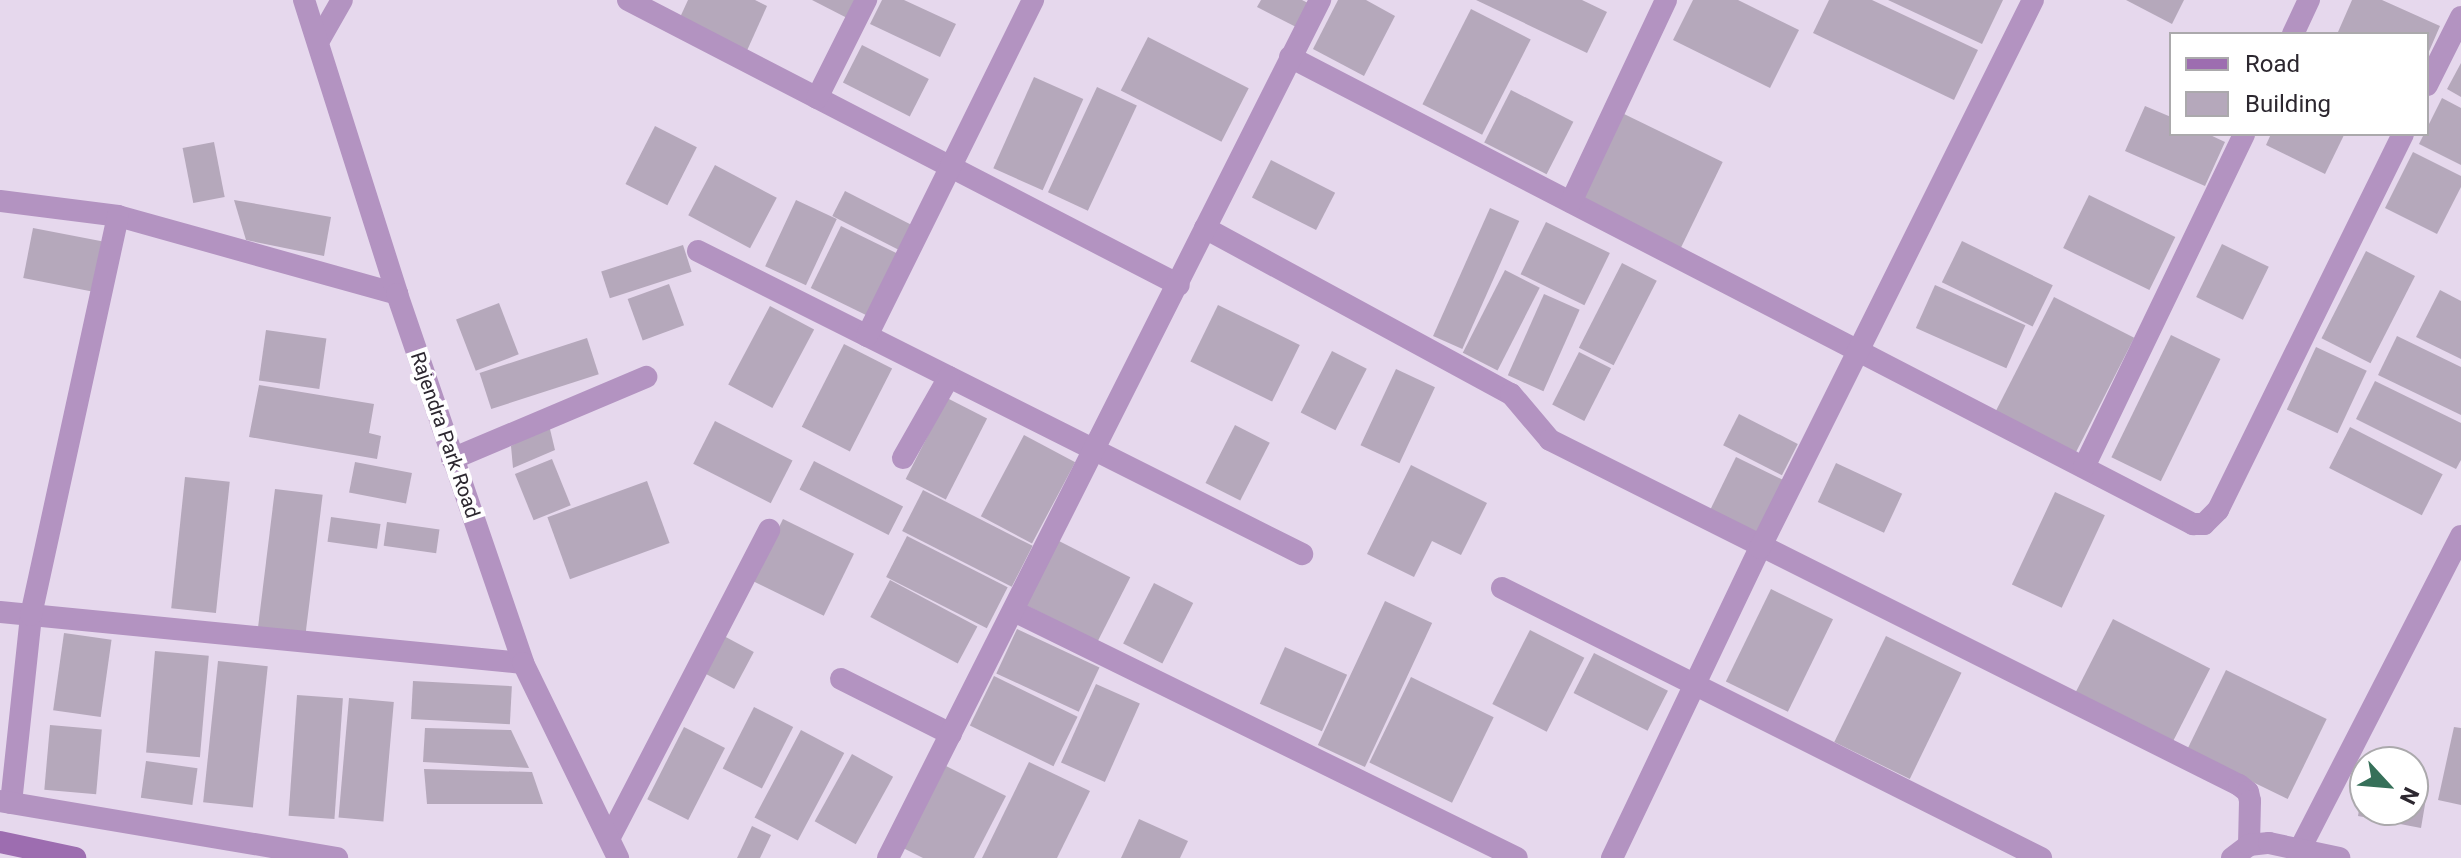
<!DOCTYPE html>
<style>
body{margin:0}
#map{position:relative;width:2461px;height:858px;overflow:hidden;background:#e6d8ed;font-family:Roboto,sans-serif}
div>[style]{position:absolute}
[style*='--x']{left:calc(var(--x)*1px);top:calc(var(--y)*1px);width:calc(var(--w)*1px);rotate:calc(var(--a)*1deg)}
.building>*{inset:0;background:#b5a8bb;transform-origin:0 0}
.minor>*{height:22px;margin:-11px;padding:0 11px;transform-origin:11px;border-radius:11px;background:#b393c1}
.tertiary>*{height:22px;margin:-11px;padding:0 11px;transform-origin:11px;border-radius:11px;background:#b393c1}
.secondary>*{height:22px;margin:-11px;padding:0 11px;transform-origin:11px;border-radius:11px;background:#9d6db0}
span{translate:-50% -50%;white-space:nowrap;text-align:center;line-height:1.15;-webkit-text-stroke:8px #fff;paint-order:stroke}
.street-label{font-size:20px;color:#2c272f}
.legend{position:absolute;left:2169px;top:32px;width:260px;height:104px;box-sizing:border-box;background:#fff;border:2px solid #aba9ac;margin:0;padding:10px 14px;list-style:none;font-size:24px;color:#2c272f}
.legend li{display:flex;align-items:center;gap:16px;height:40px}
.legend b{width:40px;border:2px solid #aba9ac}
.north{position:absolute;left:2349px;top:746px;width:80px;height:80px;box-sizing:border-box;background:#fff;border:2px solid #aba9ac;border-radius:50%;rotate:116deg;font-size:22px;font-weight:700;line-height:32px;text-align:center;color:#2c272f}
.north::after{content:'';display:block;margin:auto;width:28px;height:36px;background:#367059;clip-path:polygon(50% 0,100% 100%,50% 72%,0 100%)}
</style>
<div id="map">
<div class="building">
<i style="clip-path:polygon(688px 0,755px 0,767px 6px,745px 55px,677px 24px)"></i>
<i style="clip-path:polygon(812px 0,858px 0,849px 19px)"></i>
<i style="clip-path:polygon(882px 0,904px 0,956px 24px,940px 57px,870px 24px)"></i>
<i style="clip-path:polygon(1261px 0,1302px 0,1312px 5px,1300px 29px,1257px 7px)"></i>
<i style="clip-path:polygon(1338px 0,1366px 0,1395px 16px,1364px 76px,1313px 49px)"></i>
<i style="clip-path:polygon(1476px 0,1582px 0,1607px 12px,1587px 53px)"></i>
<i style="clip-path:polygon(1693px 0,1738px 0,1799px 30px,1770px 88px,1673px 40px)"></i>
<i style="clip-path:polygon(1829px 0,1872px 0,1978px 50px,1954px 100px,1813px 33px)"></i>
<i style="clip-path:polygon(1888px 0,2003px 0,1982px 44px)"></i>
<i style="clip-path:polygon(2126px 0,2184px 0,2172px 24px)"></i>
<i style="clip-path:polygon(2352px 0,2382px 0,2440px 26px,2427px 56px,2427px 34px,2338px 32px)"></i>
<i style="left:1471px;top:9px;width:67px;height:107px;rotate:27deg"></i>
<i style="left:1148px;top:37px;width:113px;height:60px;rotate:27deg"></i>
<i style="left:862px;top:45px;width:75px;height:42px;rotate:27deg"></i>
<i style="clip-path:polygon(2461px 63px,2461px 97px,2447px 89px)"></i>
<i style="left:1034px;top:77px;width:54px;height:100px;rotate:24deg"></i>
<i style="left:1097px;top:87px;width:44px;height:116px;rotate:25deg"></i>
<i style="left:1511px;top:90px;width:70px;height:59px;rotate:27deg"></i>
<i style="clip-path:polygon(2442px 98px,2461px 108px,2461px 165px,2419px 144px)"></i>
<i style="clip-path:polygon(2145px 106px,2171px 117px,2171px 134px,2208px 134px,2225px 142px,2205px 186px,2125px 151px)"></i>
<i style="left:1622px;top:113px;width:112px;height:100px;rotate:26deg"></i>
<i style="left:655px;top:126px;width:47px;height:65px;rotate:27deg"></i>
<i style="clip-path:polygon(2271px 134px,2341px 134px,2344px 135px,2325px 174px,2266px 145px)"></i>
<i style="left:214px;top:142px;width:56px;height:32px;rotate:79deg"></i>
<i style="clip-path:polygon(2413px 152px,2461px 176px,2461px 187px,2437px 234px,2385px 208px)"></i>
<i style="left:1271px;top:160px;width:72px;height:42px;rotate:27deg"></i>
<i style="left:715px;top:165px;width:70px;height:57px;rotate:28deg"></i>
<i style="left:845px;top:191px;width:76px;height:28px;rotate:27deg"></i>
<i style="left:2089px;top:195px;width:96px;height:59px;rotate:26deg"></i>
<i style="clip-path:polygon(234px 200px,331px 217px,324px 256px,246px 240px)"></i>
<i style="left:796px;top:200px;width:45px;height:73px;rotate:25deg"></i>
<i style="left:1490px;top:208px;width:32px;height:140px;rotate:24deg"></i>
<i style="left:1546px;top:222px;width:71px;height:58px;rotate:26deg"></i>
<i style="left:841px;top:226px;width:62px;height:69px;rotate:26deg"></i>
<i style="left:33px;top:228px;width:70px;height:51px;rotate:11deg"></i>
<i style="left:1962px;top:241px;width:101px;height:46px;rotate:26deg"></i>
<i style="left:2222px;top:244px;width:52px;height:59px;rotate:26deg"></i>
<i style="left:683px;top:245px;width:28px;height:86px;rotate:72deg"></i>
<i style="left:2366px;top:251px;width:55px;height:98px;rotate:27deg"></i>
<i style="left:1622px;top:263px;width:39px;height:95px;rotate:27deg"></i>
<i style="left:1505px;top:270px;width:39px;height:93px;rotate:27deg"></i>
<i style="left:669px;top:284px;width:44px;height:44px;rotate:70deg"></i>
<i style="left:1935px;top:285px;width:99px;height:47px;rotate:24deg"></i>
<i style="clip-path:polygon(2440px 290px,2461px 301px,2461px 359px,2416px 337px)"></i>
<i style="left:1544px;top:294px;width:39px;height:89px;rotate:24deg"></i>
<i style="left:2054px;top:297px;width:90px;height:132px;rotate:27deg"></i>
<i style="left:499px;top:303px;width:55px;height:46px;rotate:69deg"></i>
<i style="left:1218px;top:305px;width:91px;height:63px;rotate:26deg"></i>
<i style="left:770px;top:306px;width:50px;height:89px;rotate:28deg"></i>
<i style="left:266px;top:330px;width:61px;height:51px;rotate:8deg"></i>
<i style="left:2171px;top:335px;width:55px;height:136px;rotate:26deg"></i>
<i style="clip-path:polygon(2397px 336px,2461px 367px,2461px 415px,2378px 375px)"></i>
<i style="left:587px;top:338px;width:38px;height:113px;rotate:72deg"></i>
<i style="left:844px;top:344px;width:54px;height:93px;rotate:27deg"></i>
<i style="left:2316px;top:347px;width:56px;height:69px;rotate:25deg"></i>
<i style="left:1332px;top:351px;width:39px;height:69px;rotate:27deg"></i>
<i style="left:1579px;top:352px;width:36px;height:59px;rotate:27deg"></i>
<i style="left:1396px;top:369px;width:43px;height:84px;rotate:25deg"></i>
<i style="clip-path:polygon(2375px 381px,2461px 423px,2461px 460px,2456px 469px,2356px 419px)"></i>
<i style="clip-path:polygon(259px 385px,374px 404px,369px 433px,381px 436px,377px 459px,249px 437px)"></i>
<i style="left:947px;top:398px;width:45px;height:91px;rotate:27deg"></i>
<i style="left:1739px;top:414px;width:66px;height:35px;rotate:27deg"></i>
<i style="left:715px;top:421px;width:87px;height:48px;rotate:27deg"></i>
<i style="clip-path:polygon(549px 425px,555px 450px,513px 468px,511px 446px)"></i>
<i style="left:1235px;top:425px;width:39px;height:65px;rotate:27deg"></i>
<i style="left:2350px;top:427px;width:104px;height:46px;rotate:27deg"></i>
<i style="left:1024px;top:435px;width:58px;height:92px;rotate:28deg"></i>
<i style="left:1736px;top:457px;width:52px;height:67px;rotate:26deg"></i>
<i style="left:552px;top:459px;width:50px;height:40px;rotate:68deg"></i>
<i style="left:814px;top:461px;width:100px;height:32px;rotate:27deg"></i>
<i style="left:355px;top:462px;width:58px;height:31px;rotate:11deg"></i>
<i style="left:1836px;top:463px;width:73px;height:43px;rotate:25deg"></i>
<i style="clip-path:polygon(1411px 465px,1487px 503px,1461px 555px,1432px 541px,1414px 577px,1367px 554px)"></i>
<i style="left:185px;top:477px;width:45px;height:132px;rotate:6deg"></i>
<i style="left:647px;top:481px;width:66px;height:106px;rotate:70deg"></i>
<i style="left:275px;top:489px;width:48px;height:141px;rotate:7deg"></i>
<i style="left:923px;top:490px;width:123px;height:46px;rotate:27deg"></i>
<i style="left:2055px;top:492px;width:55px;height:102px;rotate:25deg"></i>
<i style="left:331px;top:517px;width:50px;height:25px;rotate:8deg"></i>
<i style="left:783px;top:519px;width:79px;height:69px;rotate:26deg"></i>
<i style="left:387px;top:522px;width:53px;height:24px;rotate:8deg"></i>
<i style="left:907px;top:536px;width:113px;height:46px;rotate:27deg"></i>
<i style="left:1059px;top:541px;width:80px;height:72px;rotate:27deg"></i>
<i style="left:890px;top:580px;width:99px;height:42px;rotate:28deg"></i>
<i style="left:1154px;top:583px;width:44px;height:68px;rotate:27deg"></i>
<i style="left:1771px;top:589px;width:69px;height:103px;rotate:26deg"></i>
<i style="left:1385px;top:601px;width:52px;height:159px;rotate:25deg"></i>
<i style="left:2113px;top:619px;width:109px;height:85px;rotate:27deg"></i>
<i style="left:1017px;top:629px;width:91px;height:49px;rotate:25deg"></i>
<i style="left:1530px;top:630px;width:61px;height:83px;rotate:27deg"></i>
<i style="left:64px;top:633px;width:48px;height:78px;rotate:8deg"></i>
<i style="left:722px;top:635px;width:36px;height:42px;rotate:28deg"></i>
<i style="left:1886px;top:636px;width:84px;height:118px;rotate:26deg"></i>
<i style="left:1285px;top:647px;width:68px;height:62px;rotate:24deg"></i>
<i style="left:155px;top:651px;width:54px;height:102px;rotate:5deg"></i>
<i style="left:1594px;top:653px;width:83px;height:45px;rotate:27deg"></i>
<i style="left:218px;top:661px;width:50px;height:142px;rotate:6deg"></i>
<i style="left:2226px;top:670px;width:112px;height:89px;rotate:26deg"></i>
<i style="left:994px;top:676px;width:93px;height:55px;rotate:26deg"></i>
<i style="left:1411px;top:677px;width:92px;height:95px;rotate:26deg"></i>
<i style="left:413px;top:681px;width:99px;height:38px;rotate:3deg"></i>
<i style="left:1096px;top:684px;width:48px;height:86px;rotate:24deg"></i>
<i style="left:297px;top:695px;width:46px;height:121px;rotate:4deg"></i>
<i style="left:349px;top:698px;width:45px;height:120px;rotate:5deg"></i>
<i style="left:754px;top:707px;width:44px;height:69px;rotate:27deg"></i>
<i style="left:50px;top:725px;width:52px;height:65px;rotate:5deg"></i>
<i style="left:684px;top:727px;width:46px;height:81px;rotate:27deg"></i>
<i style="clip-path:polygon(2454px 727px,2461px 728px,2461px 805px,2438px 800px)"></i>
<i style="clip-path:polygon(425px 728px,511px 730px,529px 768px,423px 762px)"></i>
<i style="left:801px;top:730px;width:49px;height:99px;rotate:28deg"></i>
<i style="left:852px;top:754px;width:47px;height:77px;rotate:29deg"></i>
<i style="left:146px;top:761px;width:52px;height:37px;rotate:8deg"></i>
<i style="clip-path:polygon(1029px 762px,1090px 791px,1057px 858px,982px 858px)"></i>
<i style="clip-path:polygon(946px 766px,1006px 796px,974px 858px,923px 858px,903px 848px)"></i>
<i style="clip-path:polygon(424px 769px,532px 772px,543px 804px,427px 804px)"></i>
<i style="clip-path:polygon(2413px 784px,2428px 787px,2421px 828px,2358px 816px,2363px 785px,2365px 810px,2413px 810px)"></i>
<i style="clip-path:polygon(1139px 819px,1188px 841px,1180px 858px,1121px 858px)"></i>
<i style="clip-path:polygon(752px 826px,771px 835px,760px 858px,737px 858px)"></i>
</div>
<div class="minor">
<i style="--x:628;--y:0;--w:620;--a:27.35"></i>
<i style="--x:2293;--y:34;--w:38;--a:-65"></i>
<i style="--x:318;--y:42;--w:48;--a:-60.3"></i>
<i style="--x:1290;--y:57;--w:1017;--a:27.35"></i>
<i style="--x:2193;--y:524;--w:11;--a:0"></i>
<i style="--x:2204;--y:524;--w:20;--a:-45"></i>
<i style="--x:2218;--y:510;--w:419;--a:-63.8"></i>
<i style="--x:2427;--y:85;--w:76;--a:-63.4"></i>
<i style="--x:817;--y:98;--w:110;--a:-63.4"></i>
<i style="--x:0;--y:201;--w:119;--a:7.2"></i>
<i style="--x:118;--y:216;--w:290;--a:15.6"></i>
<i style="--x:1571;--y:202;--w:223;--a:-64.8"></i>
<i style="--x:1205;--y:228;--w:348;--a:28.5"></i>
<i style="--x:1511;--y:394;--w:60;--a:49.7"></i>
<i style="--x:1550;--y:440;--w:771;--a:26.6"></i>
<i style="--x:2239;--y:785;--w:11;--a:38"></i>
<i style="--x:2248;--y:792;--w:9;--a:77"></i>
<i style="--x:2250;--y:801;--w:44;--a:91.3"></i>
<i style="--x:698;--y:251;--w:676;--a:26.64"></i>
<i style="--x:867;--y:336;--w:375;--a:-63.7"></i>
<i style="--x:903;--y:458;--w:93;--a:-60.4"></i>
<i style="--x:452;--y:459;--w:211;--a:-22.9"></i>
<i style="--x:2084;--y:467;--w:369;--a:-64.3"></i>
<i style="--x:1502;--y:588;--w:603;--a:26.61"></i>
<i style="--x:1014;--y:611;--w:560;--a:26.15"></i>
<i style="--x:0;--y:612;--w:525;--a:5.57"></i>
<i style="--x:841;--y:679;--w:123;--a:26.6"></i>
<i style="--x:11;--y:803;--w:189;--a:-83.9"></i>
<i style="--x:31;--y:615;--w:408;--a:-77.7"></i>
<i style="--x:610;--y:837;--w:346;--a:-62.6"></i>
<i style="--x:2300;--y:849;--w:352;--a:-62.8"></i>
<i style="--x:888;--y:858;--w:961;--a:-63.27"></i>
<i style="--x:1612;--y:858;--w:344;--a:-64.5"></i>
<i style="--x:1760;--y:548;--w:612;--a:-63.52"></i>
<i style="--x:2232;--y:858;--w:21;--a:-37"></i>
<i style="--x:2249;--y:845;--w:20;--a:-6"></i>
<i style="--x:2269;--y:843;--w:72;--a:12.1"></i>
</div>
<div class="tertiary">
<i style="--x:304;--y:0;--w:308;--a:72.4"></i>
<i style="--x:397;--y:294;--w:390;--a:71.1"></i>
<i style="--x:523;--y:663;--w:217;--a:64"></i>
<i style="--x:0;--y:801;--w:342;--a:9.6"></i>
</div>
<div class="secondary">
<i style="--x:0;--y:842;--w:77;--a:12"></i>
</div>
<div class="street-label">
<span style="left:445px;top:435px;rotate:71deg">Rajendra Park Road</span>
</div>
<ul class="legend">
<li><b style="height:10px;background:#9d6db0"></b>Road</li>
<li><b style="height:22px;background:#b5a8bb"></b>Building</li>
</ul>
<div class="north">N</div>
</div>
